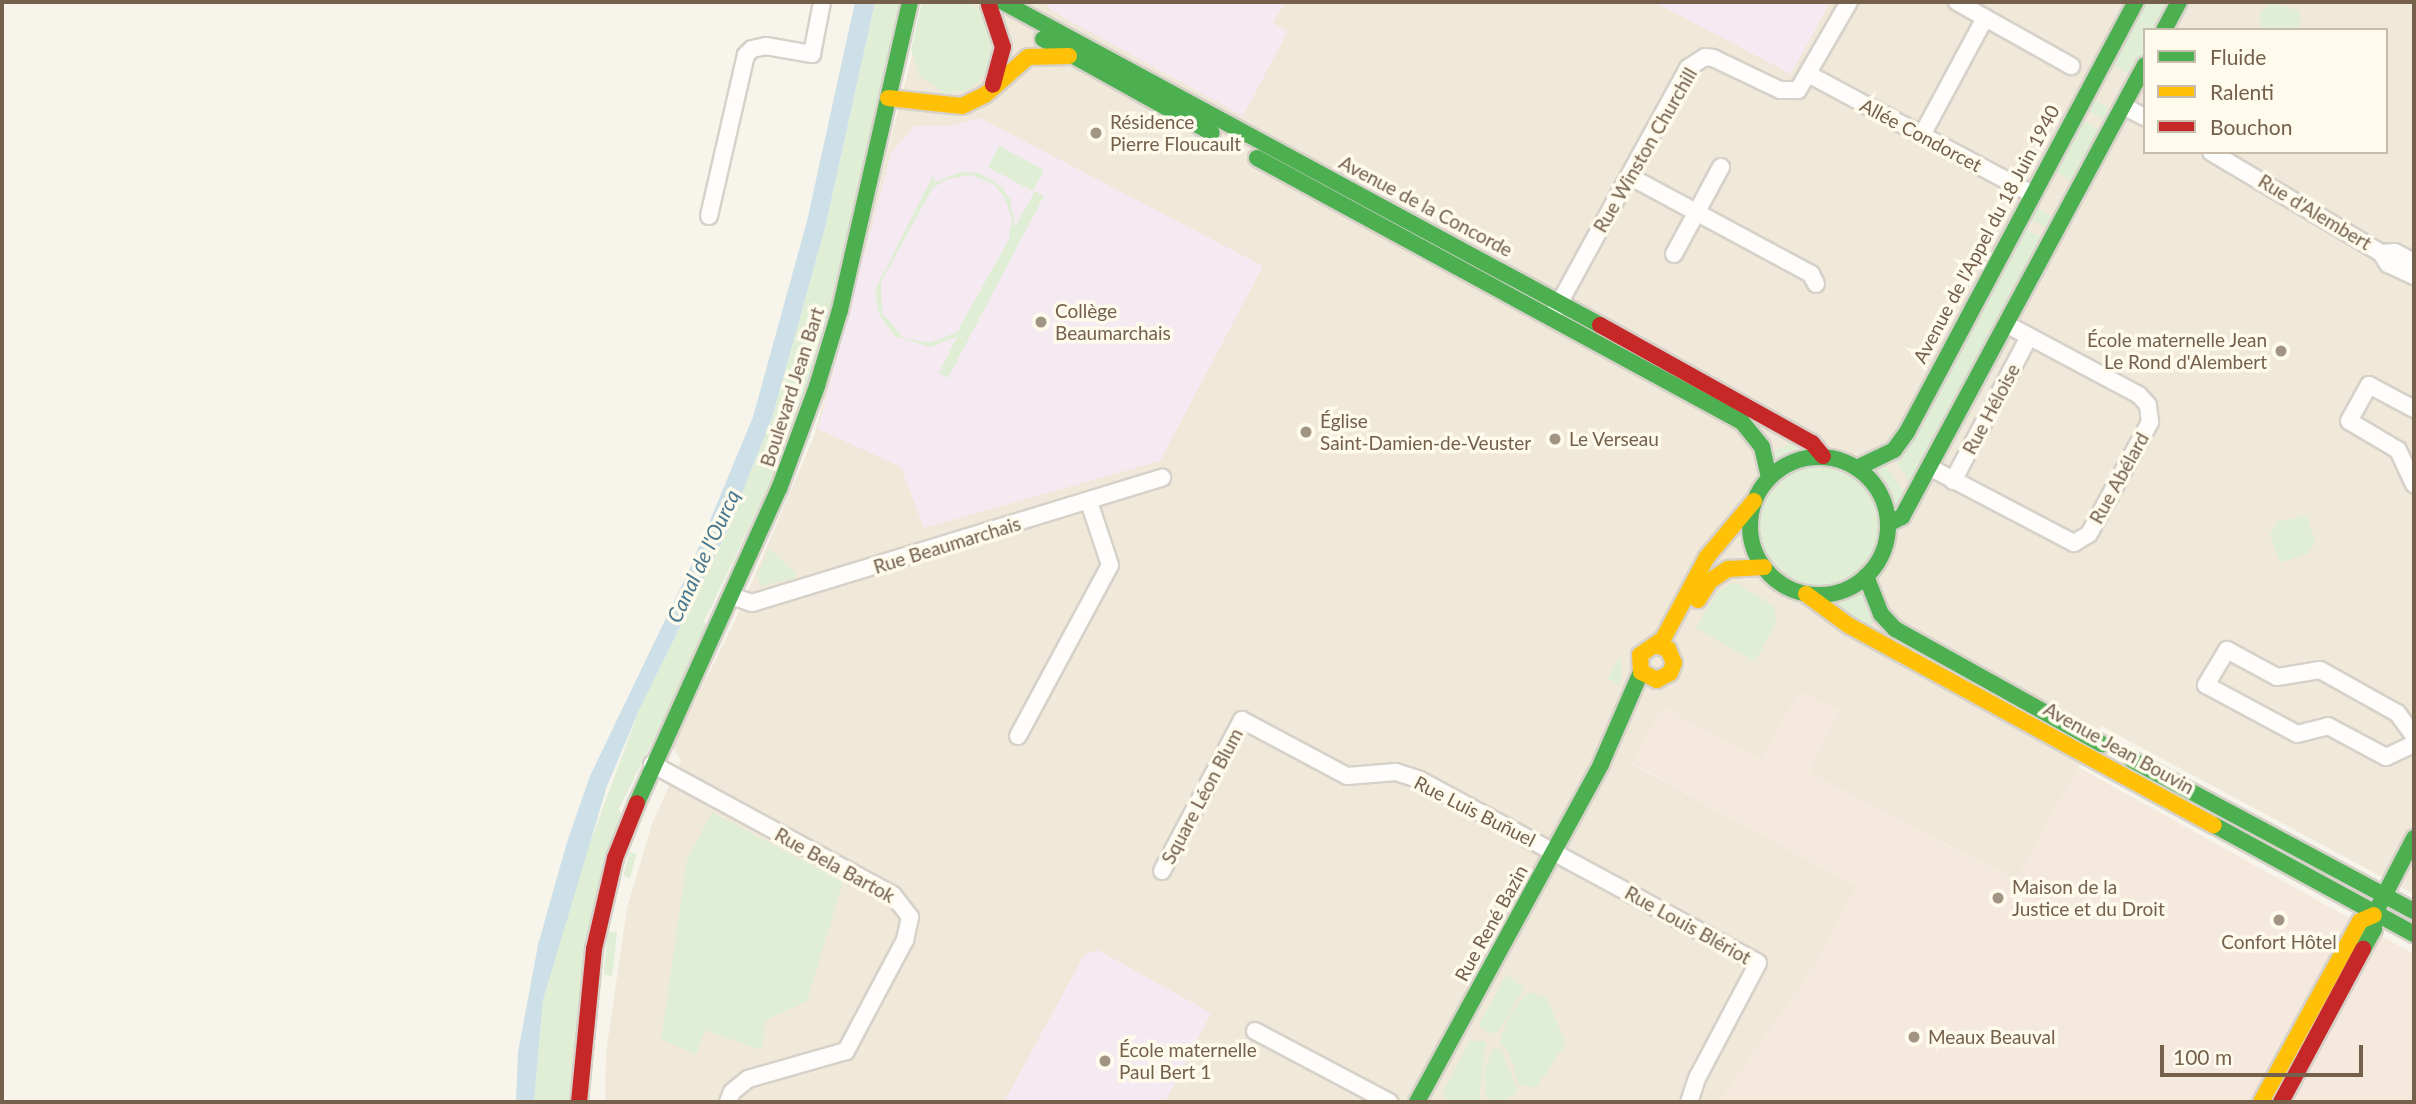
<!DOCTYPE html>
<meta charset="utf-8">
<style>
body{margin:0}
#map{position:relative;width:2416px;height:1104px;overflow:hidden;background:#f7f4eb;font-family:Lato,sans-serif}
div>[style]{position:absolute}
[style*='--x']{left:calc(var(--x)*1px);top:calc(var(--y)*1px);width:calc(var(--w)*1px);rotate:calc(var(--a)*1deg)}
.residential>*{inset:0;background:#f0e8d8}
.commercial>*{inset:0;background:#f5e8dc}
.education>*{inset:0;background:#f5eaf2}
.green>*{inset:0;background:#e0eed6;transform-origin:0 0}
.round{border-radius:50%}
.water>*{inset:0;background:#cde0e7}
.roads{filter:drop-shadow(2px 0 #d6d1c9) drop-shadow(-2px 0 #d6d1c9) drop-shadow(0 2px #d6d1c9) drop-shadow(0 -2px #d6d1c9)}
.street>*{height:16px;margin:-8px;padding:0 8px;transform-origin:8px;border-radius:8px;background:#fefdfc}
.fast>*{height:16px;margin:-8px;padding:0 8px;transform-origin:8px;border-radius:8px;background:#4caf50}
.fast>.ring{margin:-8px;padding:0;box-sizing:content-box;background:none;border:16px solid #4caf50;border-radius:50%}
.slow>*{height:16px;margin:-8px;padding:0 8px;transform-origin:8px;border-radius:8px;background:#ffc107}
.jam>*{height:16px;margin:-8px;padding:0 8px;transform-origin:8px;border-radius:8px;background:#c62828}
.dots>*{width:19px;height:19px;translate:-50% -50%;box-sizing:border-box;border:4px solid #fefaec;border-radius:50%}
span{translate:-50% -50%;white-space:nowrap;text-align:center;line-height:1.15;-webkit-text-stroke:7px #fefaec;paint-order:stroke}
.poi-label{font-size:19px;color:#74604b}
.left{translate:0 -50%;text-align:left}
.right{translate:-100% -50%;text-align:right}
.street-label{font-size:19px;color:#74604b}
.water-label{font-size:21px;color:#49788e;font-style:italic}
.frame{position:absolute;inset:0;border:4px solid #74604b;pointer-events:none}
.legend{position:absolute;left:2143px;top:28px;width:245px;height:126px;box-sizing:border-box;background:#fefaec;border:2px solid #c7bcac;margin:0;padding:9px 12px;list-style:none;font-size:21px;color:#74604b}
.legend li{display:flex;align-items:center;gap:14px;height:35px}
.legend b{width:35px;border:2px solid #c7bcac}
.scale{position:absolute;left:2160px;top:1045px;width:203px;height:32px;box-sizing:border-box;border:4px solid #74604b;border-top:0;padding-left:9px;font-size:21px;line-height:24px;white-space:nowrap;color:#74604b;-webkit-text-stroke:5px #fefaec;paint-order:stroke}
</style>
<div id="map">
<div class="residential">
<i style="clip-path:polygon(evenodd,926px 2px,2414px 2px,2414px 894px,2101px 726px,2016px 880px,1808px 773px,1839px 711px,1799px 692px,1761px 760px,1663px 707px,1632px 764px,1857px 886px,1812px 970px,1719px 1102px,605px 1102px,606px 1053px,627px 908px,652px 824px,681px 760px,672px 747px,736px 619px,815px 434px,926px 2px,2145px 30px,2386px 30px,2386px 152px,2145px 152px,2145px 30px)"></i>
</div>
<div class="commercial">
<i style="clip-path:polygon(1799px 691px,1839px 711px,1809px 774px,2015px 880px,2078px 767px,2414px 954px,2414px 1102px,1719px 1102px,1812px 970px,1857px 886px,1632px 763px,1663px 707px,1761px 759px)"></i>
</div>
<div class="education">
<i style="clip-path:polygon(1045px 2px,1285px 2px,1273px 23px,1288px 31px,1243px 116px,1052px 11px)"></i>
<i style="clip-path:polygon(1654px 2px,1830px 2px,1791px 74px)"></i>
<i style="clip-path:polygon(980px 118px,1263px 266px,1160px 461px,924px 528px,901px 467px,818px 429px,891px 153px,914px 126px,951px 126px)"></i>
<i style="clip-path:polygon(1098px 950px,1211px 1013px,1165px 1102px,1004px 1102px,1084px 955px)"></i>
</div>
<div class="green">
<i style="clip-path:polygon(875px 2px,899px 2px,844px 259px,794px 434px,704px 622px,710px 626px,619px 809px,622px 818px,572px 1102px,534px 1102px,543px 1000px,576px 880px,640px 708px,725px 536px,772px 418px,825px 228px)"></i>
<i style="clip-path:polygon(922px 2px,969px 2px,990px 19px,997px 32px,985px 76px,969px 90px,945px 94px,919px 75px,911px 50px)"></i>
<i style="clip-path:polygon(2144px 2px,2172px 2px,2157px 30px,2145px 30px,2145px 51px,2132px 75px,2111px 63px)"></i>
<i style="clip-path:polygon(2271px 3px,2297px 10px,2301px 16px,2298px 30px,2262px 30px,2259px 13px)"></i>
<i style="clip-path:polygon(2095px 101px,2108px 107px,2107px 121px,2085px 109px)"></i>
<i style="left:2080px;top:119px;width:24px;height:58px;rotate:30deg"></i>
<i style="left:999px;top:146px;width:51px;height:24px;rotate:28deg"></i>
<i style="clip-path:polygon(evenodd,960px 172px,979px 173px,1001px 186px,1010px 199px,1015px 227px,1035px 191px,1044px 196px,948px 378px,939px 373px,957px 337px,930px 347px,894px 336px,879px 314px,875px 290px,933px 175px,935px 182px,960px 172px,969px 175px,994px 184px,1004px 197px,1012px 219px,1009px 239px,957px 332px,930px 343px,904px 338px,882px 313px,881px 282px,932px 189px,945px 180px,969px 175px)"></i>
<i style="clip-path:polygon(2036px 208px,2051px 216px,2048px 229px,2027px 218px)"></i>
<i style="clip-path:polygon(2022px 227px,2043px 238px,1912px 485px,1894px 458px)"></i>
<i style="clip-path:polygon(1791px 442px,1800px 451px,1774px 459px,1772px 453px)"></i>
<i style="clip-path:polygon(1884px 464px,1907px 495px,1894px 508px,1875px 471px)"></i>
<i class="round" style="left:1759px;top:465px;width:120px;height:120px"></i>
<i style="clip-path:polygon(2307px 515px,2315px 542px,2309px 553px,2280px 563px,2270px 535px,2277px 522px)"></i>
<i style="clip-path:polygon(769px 548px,795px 572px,796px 578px,761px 586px,757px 576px)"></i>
<i style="clip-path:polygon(1734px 582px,1774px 606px,1776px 623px,1755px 662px,1696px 628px,1718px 591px)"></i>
<i style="clip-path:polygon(1862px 588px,1876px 617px,1869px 628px,1832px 601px)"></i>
<i style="clip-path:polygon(1620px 655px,1622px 677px,1620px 685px,1608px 679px)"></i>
<i style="clip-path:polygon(712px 812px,843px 882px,807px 1001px,766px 1020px,761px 1050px,705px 1030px,696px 1055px,661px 1039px,687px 860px)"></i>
<i style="left:630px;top:852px;width:7px;height:25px;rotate:16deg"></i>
<i style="left:608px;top:931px;width:9px;height:44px;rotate:6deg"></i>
<i style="clip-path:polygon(1506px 974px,1524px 988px,1498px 1032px,1488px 1033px,1479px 1025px)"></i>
<i style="clip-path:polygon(1528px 992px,1546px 997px,1566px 1043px,1536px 1088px,1519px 1084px,1509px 1053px,1500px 1042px,1509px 1015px)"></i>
<i style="clip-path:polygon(1486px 1041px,1479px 1102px,1447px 1102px,1443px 1092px,1469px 1042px)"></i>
<i style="clip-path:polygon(1493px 1048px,1501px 1050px,1518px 1091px,1503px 1102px,1487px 1099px,1485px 1088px,1485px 1069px)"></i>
</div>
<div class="water">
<i style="clip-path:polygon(855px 2px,875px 2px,825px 228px,772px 418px,725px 536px,640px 708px,607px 786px,543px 1000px,534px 1102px,516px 1102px,518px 1052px,538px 945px,567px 842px,590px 776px,691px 566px,753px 417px,807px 221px)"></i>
</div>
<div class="roads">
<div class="street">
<i style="--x:1957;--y:2;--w:131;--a:29.3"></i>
<i style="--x:1810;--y:75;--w:252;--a:28.2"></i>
<i style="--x:2123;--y:106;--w:25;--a:27"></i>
<i style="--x:1922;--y:135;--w:133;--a:-61.7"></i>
<i style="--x:2211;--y:152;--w:198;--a:30.7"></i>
<i style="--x:2381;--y:253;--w:13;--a:58"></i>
<i style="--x:2388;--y:264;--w:29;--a:25"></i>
<i style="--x:1629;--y:176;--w:207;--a:28.3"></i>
<i style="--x:1811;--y:274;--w:11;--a:63"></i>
<i style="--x:709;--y:216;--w:165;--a:-77.1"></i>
<i style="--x:746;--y:55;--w:8;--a:-45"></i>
<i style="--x:752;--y:49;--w:14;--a:-12"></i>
<i style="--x:766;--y:46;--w:47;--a:9.9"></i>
<i style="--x:812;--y:54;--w:53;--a:-79.1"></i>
<i style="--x:2381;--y:253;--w:14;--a:-4"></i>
<i style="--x:2395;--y:252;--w:21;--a:28"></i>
<i style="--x:1674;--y:254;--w:99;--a:-61.6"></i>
<i style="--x:1555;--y:311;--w:277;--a:-61.3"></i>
<i style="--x:1688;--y:68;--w:20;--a:-33"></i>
<i style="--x:1705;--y:57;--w:8;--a:7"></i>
<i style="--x:1713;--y:58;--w:74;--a:25.5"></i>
<i style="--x:1780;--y:90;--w:18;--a:0"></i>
<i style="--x:1798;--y:90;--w:102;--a:-59.9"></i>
<i style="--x:2414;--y:409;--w:51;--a:-151.9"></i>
<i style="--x:2369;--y:385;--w:41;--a:119.1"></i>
<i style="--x:2349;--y:421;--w:57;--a:30.6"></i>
<i style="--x:2398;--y:450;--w:38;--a:65"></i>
<i style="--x:1929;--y:467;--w:164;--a:27.7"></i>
<i style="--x:2074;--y:543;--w:17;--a:-31"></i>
<i style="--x:2089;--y:534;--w:128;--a:-61.4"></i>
<i style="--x:2150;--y:422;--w:17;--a:-97"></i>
<i style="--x:2148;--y:405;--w:13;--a:-132"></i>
<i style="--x:2139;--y:395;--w:151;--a:-151.9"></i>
<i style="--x:1953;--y:481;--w:163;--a:-62.2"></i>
<i style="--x:731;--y:596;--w:22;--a:18"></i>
<i style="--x:752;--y:603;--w:429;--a:-17"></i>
<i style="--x:1018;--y:736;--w:194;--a:-61.7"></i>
<i style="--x:1110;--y:565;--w:66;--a:-108.4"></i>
<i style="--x:2414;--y:736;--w:29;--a:-126"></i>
<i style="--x:2397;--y:713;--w:88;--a:-150.8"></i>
<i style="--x:2320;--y:670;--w:44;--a:170.8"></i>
<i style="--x:2277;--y:677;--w:57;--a:-151.6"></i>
<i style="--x:2227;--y:650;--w:41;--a:121"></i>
<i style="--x:2206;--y:685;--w:103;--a:28.3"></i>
<i style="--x:2297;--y:734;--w:32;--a:-14"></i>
<i style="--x:2328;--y:726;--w:66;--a:28.1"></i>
<i style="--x:2386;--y:757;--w:31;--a:-25"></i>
<i style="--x:652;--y:764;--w:274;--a:28.5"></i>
<i style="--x:893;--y:895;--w:28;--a:52"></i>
<i style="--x:910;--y:917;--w:24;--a:102"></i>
<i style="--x:905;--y:940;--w:126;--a:118"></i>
<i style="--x:846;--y:1051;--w:102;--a:164.1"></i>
<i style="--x:748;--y:1079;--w:21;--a:141"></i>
<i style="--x:732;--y:1092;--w:11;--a:112"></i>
<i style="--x:1162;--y:871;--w:171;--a:-62.1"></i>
<i style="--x:1242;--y:720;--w:119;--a:28.1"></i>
<i style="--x:1347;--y:776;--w:49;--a:-4.7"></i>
<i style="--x:1396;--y:772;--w:25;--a:18"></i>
<i style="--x:1420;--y:780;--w:384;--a:28.4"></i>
<i style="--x:1758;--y:963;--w:130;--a:117.9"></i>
<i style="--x:1697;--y:1078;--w:25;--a:108"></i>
<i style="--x:1255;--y:1031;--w:152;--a:27.9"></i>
</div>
<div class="fast">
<i style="--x:1003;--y:2;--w:679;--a:28.42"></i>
<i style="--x:2164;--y:30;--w:32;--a:-62"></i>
<i style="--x:1043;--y:39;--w:193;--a:29.1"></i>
<i style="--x:1257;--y:158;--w:552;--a:28.56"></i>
<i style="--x:1742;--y:422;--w:32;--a:51"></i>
<i style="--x:1762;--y:447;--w:31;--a:77"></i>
<i class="ring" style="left:1750px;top:457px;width:122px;height:122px"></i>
<i style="--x:1857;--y:468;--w:41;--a:-25.9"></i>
<i style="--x:1894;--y:450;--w:22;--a:-54"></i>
<i style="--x:1907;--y:432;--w:487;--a:-62"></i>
<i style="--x:1888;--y:524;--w:16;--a:-27"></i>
<i style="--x:1902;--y:517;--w:513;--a:-61.74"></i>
<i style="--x:1866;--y:576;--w:41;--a:68.5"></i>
<i style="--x:1881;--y:614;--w:21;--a:47"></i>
<i style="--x:1895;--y:629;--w:237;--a:29.1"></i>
<i style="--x:2132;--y:760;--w:320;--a:28.2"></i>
<i style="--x:637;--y:803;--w:345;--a:-65.7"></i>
<i style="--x:779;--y:489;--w:110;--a:-69.7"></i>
<i style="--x:817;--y:386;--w:79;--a:-73.2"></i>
<i style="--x:840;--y:310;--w:316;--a:-77.2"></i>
<i style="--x:2214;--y:825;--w:228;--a:28.6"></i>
<i style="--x:2363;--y:949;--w:23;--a:-61"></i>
<i style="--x:2374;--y:929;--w:14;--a:-90"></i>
<i style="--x:2374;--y:915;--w:87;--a:-62.5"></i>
<i style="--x:1417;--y:1102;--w:385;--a:-61.4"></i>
<i style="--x:1601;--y:764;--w:100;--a:-66.5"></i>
</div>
<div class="slow">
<i style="--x:888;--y:98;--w:74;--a:6.2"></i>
<i style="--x:962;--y:106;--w:25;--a:-26"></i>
<i style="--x:985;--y:95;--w:57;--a:-41.5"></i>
<i style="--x:1028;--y:57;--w:41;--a:-1.4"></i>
<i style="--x:1806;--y:594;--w:52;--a:36.4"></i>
<i style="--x:1848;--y:625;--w:417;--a:28.7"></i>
<i style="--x:1698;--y:600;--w:22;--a:-58"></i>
<i style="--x:1710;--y:581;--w:22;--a:-34"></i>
<i style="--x:1728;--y:569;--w:36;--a:-3"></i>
<i style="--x:1655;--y:645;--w:14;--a:17"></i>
<i style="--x:1668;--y:649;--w:15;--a:67"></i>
<i style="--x:1674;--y:663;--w:11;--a:112"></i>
<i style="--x:1670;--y:673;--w:15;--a:152"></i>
<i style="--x:1657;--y:680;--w:18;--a:-153"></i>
<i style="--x:1641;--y:672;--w:17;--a:-93"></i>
<i style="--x:1640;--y:655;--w:28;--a:-35"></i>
<i style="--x:1663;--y:639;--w:93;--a:-61.8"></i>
<i style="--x:1707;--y:557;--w:73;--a:-50"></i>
<i style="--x:2261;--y:1102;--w:206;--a:-61.3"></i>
<i style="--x:2360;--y:921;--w:15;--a:-23"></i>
</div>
<div class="jam">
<i style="--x:989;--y:5;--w:44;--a:71.6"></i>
<i style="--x:1003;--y:47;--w:39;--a:105"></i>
<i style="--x:1600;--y:325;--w:243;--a:29.1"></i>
<i style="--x:1812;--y:443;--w:17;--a:50"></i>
<i style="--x:579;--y:1102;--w:154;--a:-84.4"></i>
<i style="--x:594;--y:949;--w:93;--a:-77"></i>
<i style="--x:615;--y:858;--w:59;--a:-68.2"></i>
<i style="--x:2281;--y:1102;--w:174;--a:-61.8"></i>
</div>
</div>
<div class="dots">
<i style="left:1096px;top:133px;background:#a29483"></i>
<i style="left:1041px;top:322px;background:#a29483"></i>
<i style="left:2281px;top:351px;background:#a29483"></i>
<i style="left:1306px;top:432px;background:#a29483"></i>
<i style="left:1555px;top:439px;background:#a29483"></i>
<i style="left:1998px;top:898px;background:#a29483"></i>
<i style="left:2279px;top:920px;background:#a29483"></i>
<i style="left:1914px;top:1037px;background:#a29483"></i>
<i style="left:1105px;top:1061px;background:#a29483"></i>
</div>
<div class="poi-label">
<span class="left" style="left:1110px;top:133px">Résidence<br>Pierre Floucault</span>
<span class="left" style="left:1055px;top:322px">Collège<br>Beaumarchais</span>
<span class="right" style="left:2267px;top:351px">École maternelle Jean<br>Le Rond d'Alembert</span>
<span class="left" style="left:1320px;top:432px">Église<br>Saint-Damien-de-Veuster</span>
<span class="left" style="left:1569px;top:439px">Le Verseau</span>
<span class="left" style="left:2012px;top:898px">Maison de la<br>Justice et du Droit</span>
<span style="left:2279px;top:942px">Confort Hôtel</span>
<span class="left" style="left:1928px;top:1037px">Meaux Beauval</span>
<span class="left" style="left:1119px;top:1061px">École maternelle<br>Paul Bert 1</span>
</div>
<div class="street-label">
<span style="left:1921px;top:135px;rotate:28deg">Allée Condorcet</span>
<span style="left:1645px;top:150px;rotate:-60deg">Rue Winston Churchill</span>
<span style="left:1426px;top:206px;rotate:28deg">Avenue de la Concorde</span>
<span style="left:2315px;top:212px;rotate:31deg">Rue d'Alembert</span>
<span style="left:1986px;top:234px;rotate:-62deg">Avenue de l'Appel du 18 Juin 1940</span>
<span style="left:792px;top:387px;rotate:-72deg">Boulevard Jean Bart</span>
<span style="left:1991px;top:409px;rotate:-62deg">Rue Héloise</span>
<span style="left:2119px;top:478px;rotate:-61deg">Rue Abélard</span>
<span style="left:947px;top:545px;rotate:-17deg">Rue Beaumarchais</span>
<span style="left:2119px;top:748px;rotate:29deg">Avenue Jean Bouvin</span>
<span style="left:1202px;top:796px;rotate:-62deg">Square Léon Blum</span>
<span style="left:1475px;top:811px;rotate:27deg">Rue Luis Buñuel</span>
<span style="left:835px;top:865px;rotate:29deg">Rue Bela Bartok</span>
<span style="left:1491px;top:923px;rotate:-61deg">Rue René Bazin</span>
<span style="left:1688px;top:925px;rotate:29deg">Rue Louis Blériot</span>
</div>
<div class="water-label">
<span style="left:703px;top:556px;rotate:-65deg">Canal de l'Ourcq</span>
</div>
<div class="frame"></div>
<ul class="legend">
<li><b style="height:9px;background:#4caf50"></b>Fluide</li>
<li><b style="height:9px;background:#ffc107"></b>Ralenti</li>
<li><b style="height:9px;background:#c62828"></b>Bouchon</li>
</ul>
<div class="scale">100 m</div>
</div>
